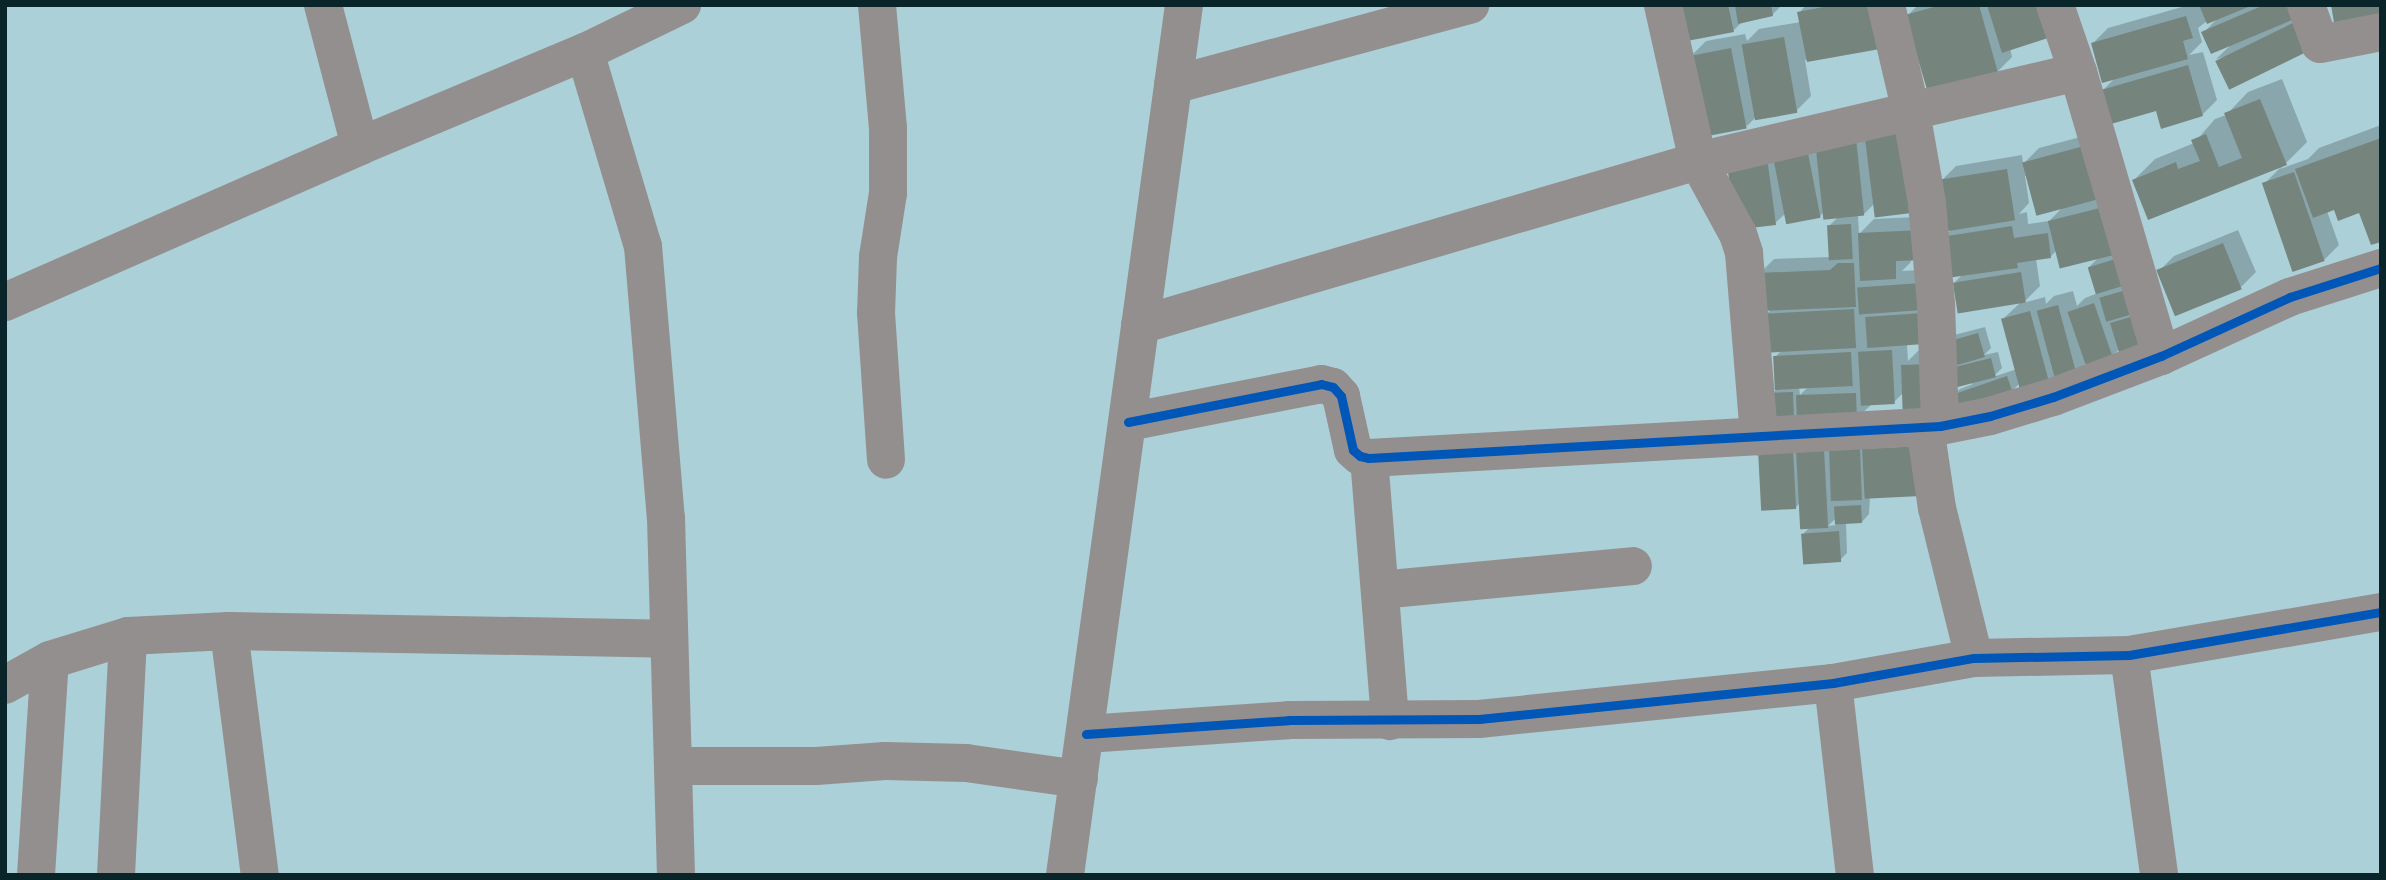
<!DOCTYPE html>
<style>
body{margin:0}
#map{position:relative;width:2386px;height:880px;overflow:hidden;background:#acd0d8;font-family:Inter,sans-serif}
div>[style]{position:absolute}
[style*='--x']{left:calc(var(--x)*1px);top:calc(var(--y)*1px);width:calc(var(--w)*1px);rotate:calc(var(--a)*1deg)}
.shadow>*{inset:0;background:#0003}
.building>*{inset:0;background:#76847e;transform-origin:0 0}
.minor>*{height:38px;margin:-19px;padding:0 19px;transform-origin:19px;border-radius:19px;background:#948f8f}
.cycleway>*{height:9px;margin:-4.5px;padding:0 4.5px;transform-origin:4.5px;border-radius:4.5px;background:#0057b8}
span{translate:-50% -50%;white-space:nowrap;text-align:center;line-height:1.15;-webkit-text-stroke:7px #a7e9f7;paint-order:stroke}
.frame{position:absolute;inset:0;border:7px solid #09252a;pointer-events:none}
</style>
<div id="map">
<div class="shadow">
<i style="clip-path:polygon(1682px 5px,1782px 5px,1772px 15px,1743px 21px,1733px 31px)"></i>
<i style="clip-path:polygon(1806px 5px,1889px 5px,1879px 47px,1805px 60px,1811px 96px,1796px 111px,1756px 117px,1747px 126px,1691px 56px,1706px 41px,1745px 34px,1747px 41px,1759px 29px,1801px 22px,1799px 13px)"></i>
<i style="clip-path:polygon(1918px 5px,2064px 5px,2010px 48px,2012px 57px,1997px 72px,1907px 16px)"></i>
<i style="clip-path:polygon(2189px 5px,2308px 5px,2325px 33px,2216px 59px,2232px 44px,2203px 33px,2218px 18px,2207px 21px,2198px 28px,2202px 42px,2189px 55px,2203px 52px,2217px 100px,2202px 115px,2157px 109px,2103px 90px,2116px 77px,2093px 43px,2108px 28px)"></i>
<i style="clip-path:polygon(2282px 79px,2307px 142px,2280px 169px,2308px 159px,2319px 148px,2381px 125px,2381px 240px,2360px 210px,2335px 208px,2327px 211px,2339px 245px,2324px 260px,2264px 184px,2284px 164px,2134px 180px,2155px 159px,2194px 143px,2215px 119px,2226px 115px,2248px 92px)"></i>
<i style="clip-path:polygon(evenodd,1871px 124px,1873px 205px,1863px 215px,1858px 215px,1859px 234px,1874px 219px,1936px 216px,1910px 263px,1902px 271px,1936px 269px,1907px 344px,1908px 361px,1918px 351px,1948px 349px,1954px 335px,1985px 327px,1991px 348px,1984px 355px,1998px 352px,2002px 368px,1993px 377px,2017px 369px,2003px 319px,2021px 302px,1955px 282px,1963px 274px,1943px 237px,1950px 231px,1941px 181px,1956px 166px,2022px 155px,2023px 164px,2039px 148px,2099px 132px,2147px 303px,2120px 349px,2112px 356px,2088px 361px,2076px 373px,2056px 375px,2048px 383px,2020px 383px,2012px 391px,1952px 396px,1960px 389px,1973px 384px,1953px 369px,1960px 362px,1904px 392px,1894px 402px,1872px 404px,1856px 419px,1793px 419px,1773px 393px,1776px 390px,1775px 357px,1782px 350px,1766px 314px,1772px 309px,1759px 274px,1774px 259px,1830px 257px,1829px 226px,1838px 217px,1823px 213px,1820px 216px,1786px 213px,1775px 223px,1729px 163px,1871px 124px,2028px 175px,2064px 206px,2049px 221px,2028px 224px,2027px 212px,2019px 214px,2029px 203px,2025px 176px,2028px 175px,1871px 124px,2057px 250px,2100px 256px,2089px 267px,2098px 293px,2085px 298px,2077px 306px,2073px 291px,2054px 296px,2046px 304px,2045px 297px,2023px 303px,2040px 286px,2036px 259px,2050px 257px,2057px 250px,1871px 124px,1799px 387px,1808px 387px,1800px 395px,1799px 387px)"></i>
<i style="clip-path:polygon(2238px 230px,2256px 272px,2241px 287px,2159px 271px,2174px 256px)"></i>
<i style="clip-path:polygon(evenodd,1874px 432px,1869px 514px,1862px 522px,1846px 522px,1847px 553px,1840px 560px,1803px 534px,1810px 527px,1801px 502px,1795px 508px,1759px 452px,1874px 432px,1836px 518px,1836px 525px,1828px 526px,1836px 518px)"></i>
</div>
<div class="building">
<i style="clip-path:polygon(1680px 5px,1728px 5px,1734px 32px,1687px 41px)"></i>
<i style="clip-path:polygon(1735px 5px,1771px 5px,1773px 16px,1738px 24px)"></i>
<i style="clip-path:polygon(1834px 5px,1872px 5px,1880px 49px,1807px 62px,1797px 12px)"></i>
<i style="clip-path:polygon(1941px 5px,1979px 5px,1998px 73px,1928px 93px,1905px 15px)"></i>
<i style="clip-path:polygon(1987px 5px,2044px 5px,2054px 36px,2002px 53px)"></i>
<i style="clip-path:polygon(2199px 5px,2253px 5px,2207px 24px)"></i>
<i style="clip-path:polygon(2264px 5px,2294px 5px,2299px 17px,2211px 54px,2201px 32px)"></i>
<i style="clip-path:polygon(2331px 5px,2381px 5px,2381px 19px,2335px 28px)"></i>
<i style="clip-path:polygon(2186px 16px,2193px 38px,2183px 41px,2188px 59px,2102px 83px,2091px 43px)"></i>
<i style="left:2297px;top:21px;width:32px;height:91px;rotate:64deg"></i>
<i style="left:1784px;top:37px;width:77px;height:43px;rotate:80deg"></i>
<i style="left:1731px;top:48px;width:82px;height:42px;rotate:79deg"></i>
<i style="clip-path:polygon(2188px 65px,2203px 116px,2161px 129px,2156px 111px,2111px 124px,2101px 90px)"></i>
<i style="clip-path:polygon(2260px 99px,2287px 165px,2148px 220px,2132px 180px,2176px 162px,2178px 169px,2200px 161px,2191px 140px,2206px 134px,2219px 167px,2242px 158px,2224px 113px)"></i>
<i style="left:1899px;top:128px;width:86px;height:35px;rotate:83deg"></i>
<i style="left:1856px;top:138px;width:78px;height:41px;rotate:84deg"></i>
<i style="clip-path:polygon(2381px 138px,2381px 242px,2371px 245px,2359px 213px,2338px 221px,2334px 210px,2313px 218px,2295px 169px)"></i>
<i style="left:2084px;top:146px;width:55px;height:64px;rotate:75deg"></i>
<i style="left:1807px;top:148px;width:71px;height:35px;rotate:79deg"></i>
<i style="clip-path:polygon(1767px 157px,1776px 225px,1750px 228px,1729px 180px,1727px 163px)"></i>
<i style="left:2007px;top:169px;width:52px;height:69px;rotate:81deg"></i>
<i style="left:2294px;top:172px;width:94px;height:34px;rotate:71deg"></i>
<i style="left:2108px;top:206px;width:49px;height:62px;rotate:76deg"></i>
<i style="left:1851px;top:224px;width:35px;height:24px;rotate:87deg"></i>
<i style="clip-path:polygon(2012px 226px,2014px 238px,2048px 233px,2051px 258px,2017px 263px,2018px 268px,1947px 278px,1941px 237px)"></i>
<i style="clip-path:polygon(1922px 230px,1923px 260px,1896px 261px,1896px 279px,1860px 281px,1858px 233px)"></i>
<i style="left:2223px;top:243px;width:50px;height:72px;rotate:68deg"></i>
<i style="left:2125px;top:256px;width:28px;height:39px;rotate:73deg"></i>
<i style="clip-path:polygon(1838px 263px,1854px 263px,1856px 307px,1759px 311px,1757px 273px,1830px 270px)"></i>
<i style="left:2021px;top:272px;width:31px;height:69px;rotate:81deg"></i>
<i style="left:1921px;top:283px;width:27px;height:64px;rotate:86deg"></i>
<i style="left:2133px;top:288px;width:25px;height:35px;rotate:74deg"></i>
<i style="left:2094px;top:303px;width:58px;height:28px;rotate:71deg"></i>
<i style="left:2058px;top:305px;width:73px;height:22px;rotate:75deg"></i>
<i style="left:1854px;top:309px;width:39px;height:90px;rotate:87deg"></i>
<i style="left:2030px;top:311px;width:75px;height:30px;rotate:75deg"></i>
<i style="left:1922px;top:313px;width:31px;height:57px;rotate:86deg"></i>
<i style="clip-path:polygon(2141px 314px,2149px 340px,2122px 362px,2110px 323px)"></i>
<i style="left:1978px;top:333px;width:25px;height:34px;rotate:74deg"></i>
<i style="left:1892px;top:350px;width:54px;height:34px;rotate:87deg"></i>
<i style="left:1851px;top:352px;width:34px;height:78px;rotate:87deg"></i>
<i style="clip-path:polygon(1991px 358px,1996px 377px,1950px 389px,1951px 368px)"></i>
<i style="left:1933px;top:364px;width:51px;height:32px;rotate:88deg"></i>
<i style="left:2007px;top:376px;width:18px;height:60px;rotate:71deg"></i>
<i style="left:1793px;top:392px;width:29px;height:22px;rotate:88deg"></i>
<i style="left:1856px;top:393px;width:28px;height:60px;rotate:88deg"></i>
<i style="left:1860px;top:446px;width:54px;height:31px;rotate:88deg"></i>
<i style="left:1918px;top:446px;width:50px;height:56px;rotate:87deg"></i>
<i style="left:1793px;top:449px;width:60px;height:35px;rotate:87deg"></i>
<i style="left:1824px;top:449px;width:79px;height:28px;rotate:87deg"></i>
<i style="left:1861px;top:505px;width:18px;height:27px;rotate:87deg"></i>
<i style="left:1839px;top:531px;width:31px;height:38px;rotate:86deg"></i>
</div>
<div class="minor">
<i style="--x:323;--y:5;--w:146;--a:75.3"></i>
<i style="--x:877;--y:5;--w:123;--a:84.9"></i>
<i style="--x:888;--y:128;--w:65;--a:90"></i>
<i style="--x:888;--y:193;--w:65;--a:98.9"></i>
<i style="--x:878;--y:257;--w:56;--a:92"></i>
<i style="--x:876;--y:313;--w:147;--a:86.1"></i>
<i style="--x:1663;--y:5;--w:160;--a:77.4"></i>
<i style="--x:1698;--y:161;--w:83;--a:61.3"></i>
<i style="--x:1738;--y:234;--w:20;--a:72"></i>
<i style="--x:1744;--y:253;--w:184;--a:85.3"></i>
<i style="--x:1886;--y:5;--w:110;--a:76.8"></i>
<i style="--x:1911;--y:112;--w:92;--a:80"></i>
<i style="--x:1927;--y:203;--w:100;--a:84.9"></i>
<i style="--x:1936;--y:303;--w:123;--a:88.1"></i>
<i style="--x:2055;--y:5;--w:71;--a:71.1"></i>
<i style="--x:2078;--y:72;--w:296;--a:73.7"></i>
<i style="--x:2306;--y:5;--w:41;--a:70.3"></i>
<i style="--x:2320;--y:44;--w:62;--a:-11.1"></i>
<i style="--x:585;--y:52;--w:202;--a:73.4"></i>
<i style="--x:643;--y:246;--w:273;--a:85.2"></i>
<i style="--x:666;--y:518;--w:357;--a:88.4"></i>
<i style="--x:1173;--y:85;--w:308;--a:-15.1"></i>
<i style="--x:5;--y:302;--w:388;--a:-23.7"></i>
<i style="--x:360;--y:146;--w:244;--a:-22.7"></i>
<i style="--x:585;--y:52;--w:108;--a:-25.9"></i>
<i style="--x:1140;--y:325;--w:582;--a:-16.38"></i>
<i style="--x:1698;--y:161;--w:390;--a:-13.2"></i>
<i style="--x:1128;--y:422;--w:197;--a:-11.1"></i>
<i style="--x:1321;--y:384;--w:12;--a:14"></i>
<i style="--x:1333;--y:387;--w:12;--a:48"></i>
<i style="--x:1341;--y:396;--w:55;--a:77.5"></i>
<i style="--x:1353;--y:450;--w:9;--a:41"></i>
<i style="--x:1360;--y:456;--w:9;--a:13"></i>
<i style="--x:1369;--y:458;--w:572;--a:-3.21"></i>
<i style="--x:1940;--y:426;--w:51;--a:-11.3"></i>
<i style="--x:1990;--y:416;--w:66;--a:-16.8"></i>
<i style="--x:2053;--y:397;--w:116;--a:-20.8"></i>
<i style="--x:2161;--y:356;--w:142;--a:-24.6"></i>
<i style="--x:2290;--y:297;--w:96;--a:-17.7"></i>
<i style="--x:1925;--y:427;--w:82;--a:81.6"></i>
<i style="--x:1937;--y:508;--w:154;--a:76.1"></i>
<i style="--x:1369;--y:458;--w:264;--a:85.4"></i>
<i style="--x:1380;--y:590;--w:254;--a:-5.4"></i>
<i style="--x:229;--y:631;--w:246;--a:82.8"></i>
<i style="--x:2129;--y:655;--w:222;--a:82.2"></i>
<i style="--x:1833;--y:683;--w:193;--a:83.5"></i>
<i style="--x:5;--y:685;--w:51;--a:-29.1"></i>
<i style="--x:50;--y:660;--w:82;--a:-17.1"></i>
<i style="--x:128;--y:636;--w:101;--a:-2.8"></i>
<i style="--x:229;--y:631;--w:439;--a:1"></i>
<i style="--x:1086;--y:734;--w:203;--a:-3.9"></i>
<i style="--x:1289;--y:720;--w:190;--a:-0.3"></i>
<i style="--x:1479;--y:719;--w:356;--a:-5.8"></i>
<i style="--x:1833;--y:683;--w:143;--a:-10.1"></i>
<i style="--x:1974;--y:658;--w:155;--a:-1.1"></i>
<i style="--x:2129;--y:655;--w:256;--a:-9.7"></i>
<i style="--x:675;--y:766;--w:141;--a:0"></i>
<i style="--x:816;--y:766;--w:69;--a:-4.1"></i>
<i style="--x:885;--y:761;--w:81;--a:1.4"></i>
<i style="--x:966;--y:763;--w:114;--a:8.1"></i>
<i style="--x:36;--y:875;--w:215;--a:-86.3"></i>
<i style="--x:116;--y:875;--w:239;--a:-87.1"></i>
<i style="--x:1065;--y:875;--w:878;--a:-82.21"></i>
</div>
<div class="cycleway">
<i style="--x:1128;--y:422;--w:197;--a:-11.1"></i>
<i style="--x:1321;--y:384;--w:12;--a:14"></i>
<i style="--x:1333;--y:387;--w:12;--a:48"></i>
<i style="--x:1341;--y:396;--w:55;--a:77.5"></i>
<i style="--x:1353;--y:450;--w:9;--a:41"></i>
<i style="--x:1360;--y:456;--w:9;--a:13"></i>
<i style="--x:1369;--y:458;--w:572;--a:-3.21"></i>
<i style="--x:1940;--y:426;--w:51;--a:-11.3"></i>
<i style="--x:1990;--y:416;--w:66;--a:-16.8"></i>
<i style="--x:2053;--y:397;--w:116;--a:-20.8"></i>
<i style="--x:2161;--y:356;--w:142;--a:-24.6"></i>
<i style="--x:2290;--y:297;--w:96;--a:-17.7"></i>
<i style="--x:1086;--y:734;--w:203;--a:-3.9"></i>
<i style="--x:1289;--y:720;--w:190;--a:-0.3"></i>
<i style="--x:1479;--y:719;--w:356;--a:-5.8"></i>
<i style="--x:1833;--y:683;--w:143;--a:-10.1"></i>
<i style="--x:1974;--y:658;--w:155;--a:-1.1"></i>
<i style="--x:2129;--y:655;--w:256;--a:-9.7"></i>
</div>
<div class="frame"></div>
</div>
